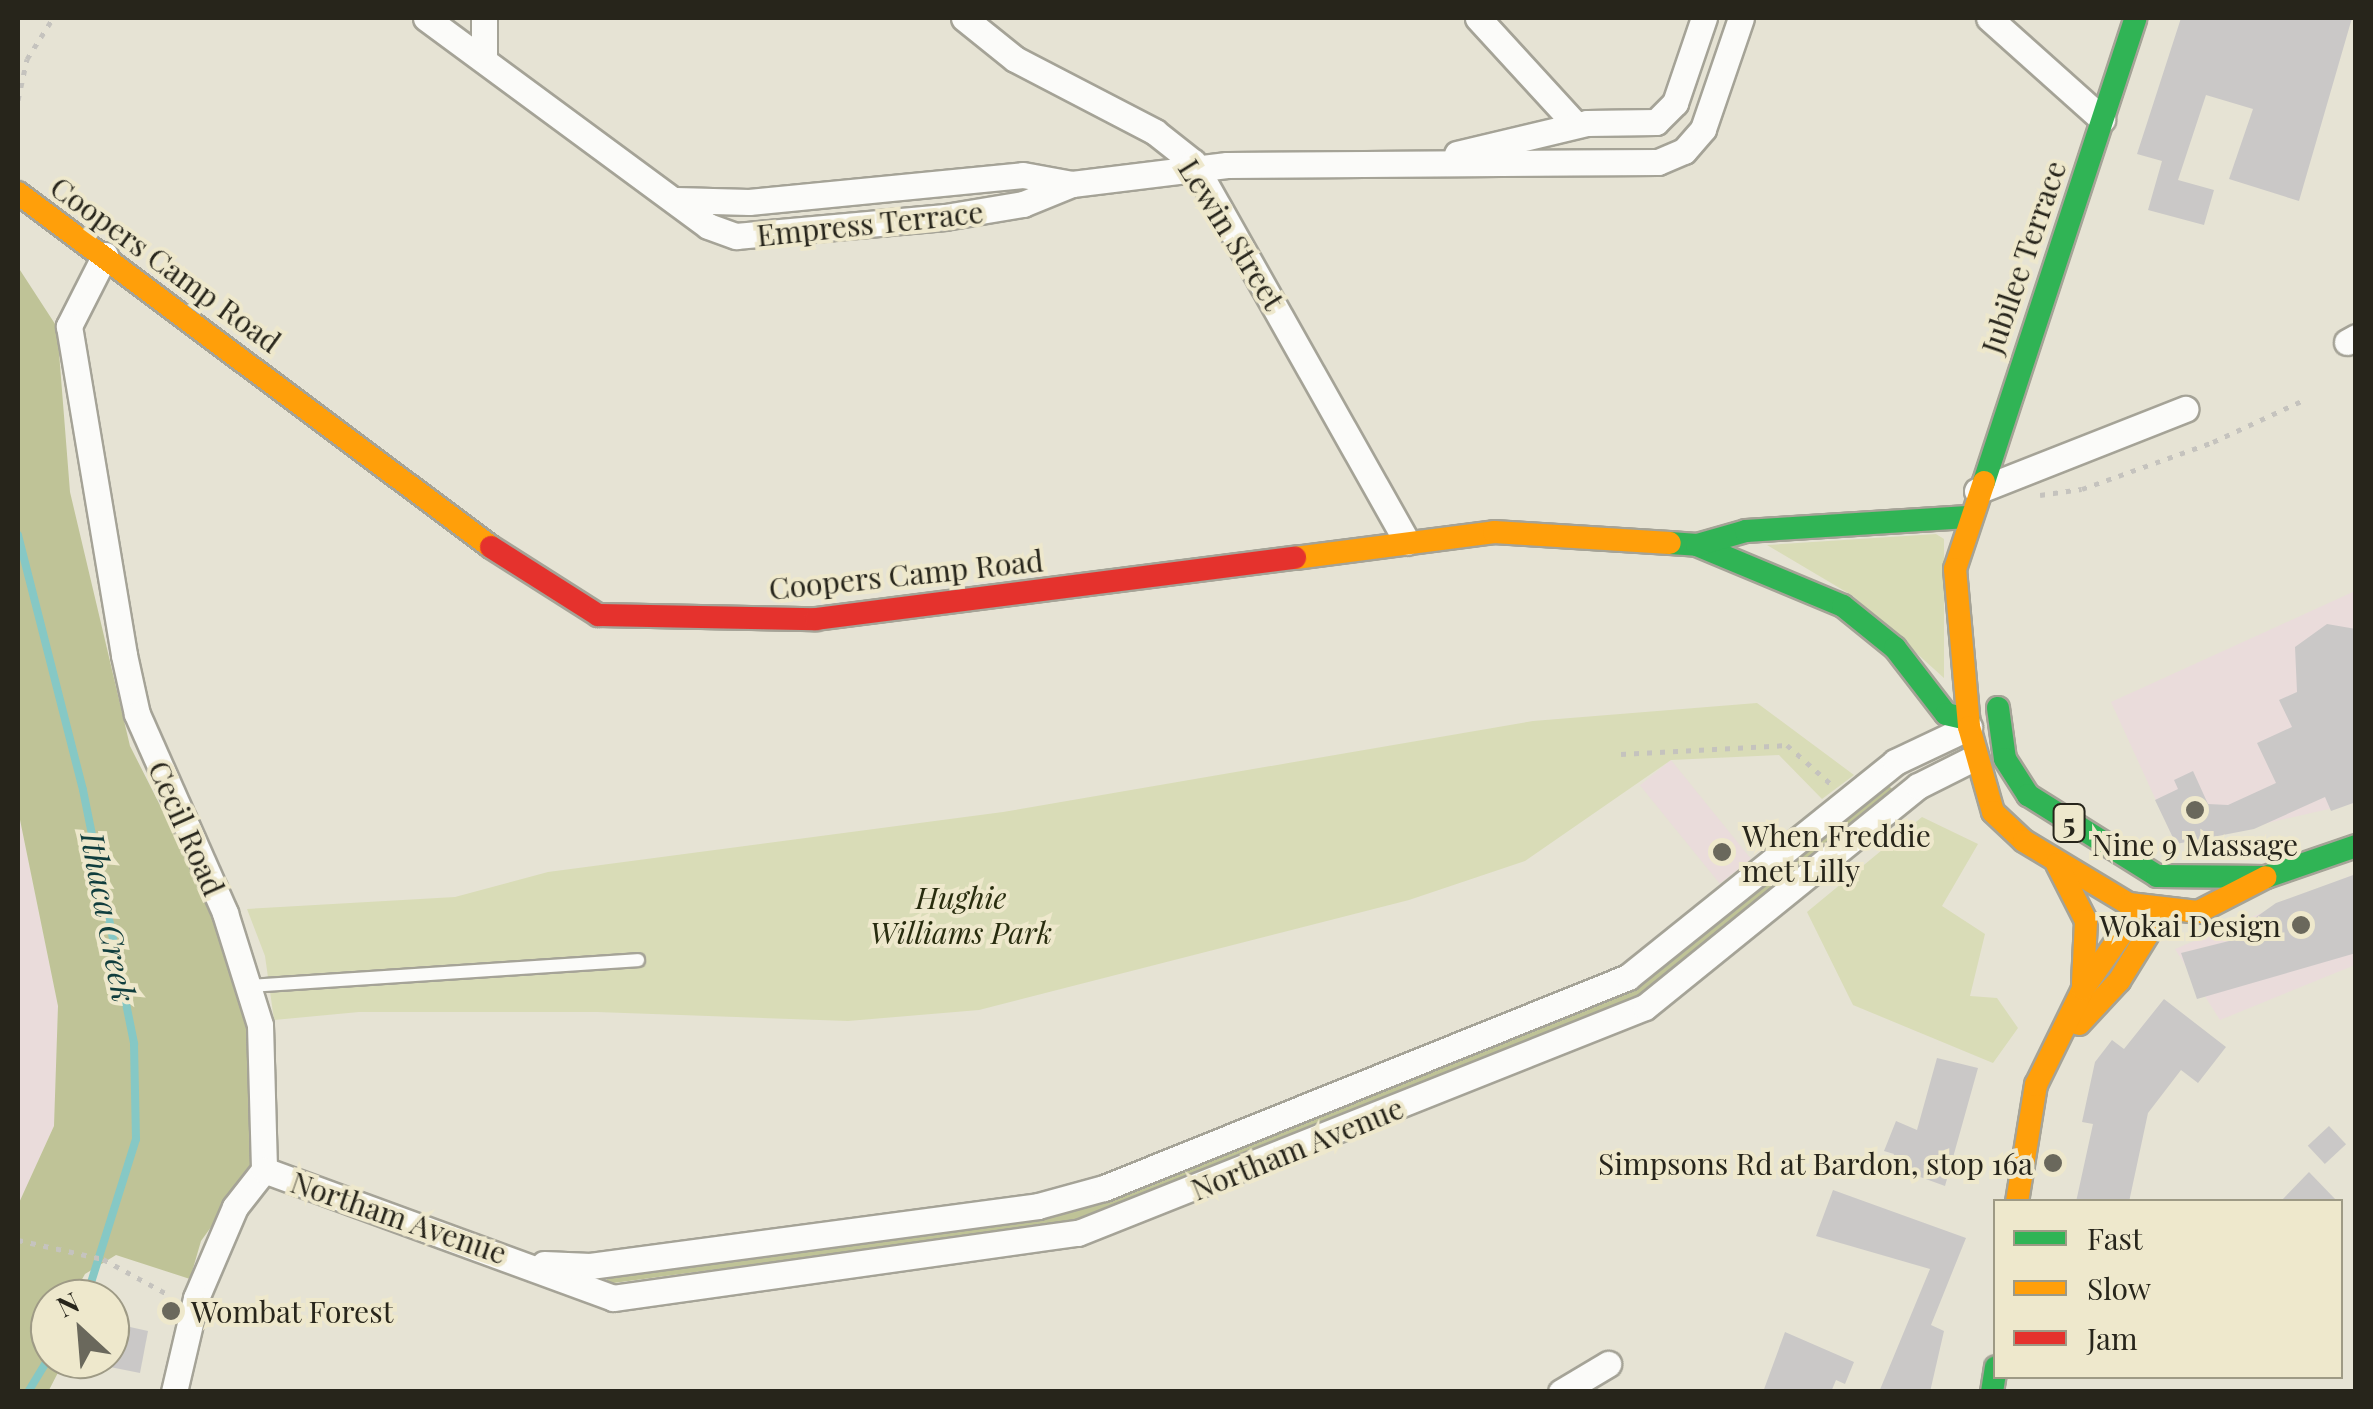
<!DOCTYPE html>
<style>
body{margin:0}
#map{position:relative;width:2373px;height:1409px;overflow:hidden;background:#e6e3d4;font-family:"Playfair Display",serif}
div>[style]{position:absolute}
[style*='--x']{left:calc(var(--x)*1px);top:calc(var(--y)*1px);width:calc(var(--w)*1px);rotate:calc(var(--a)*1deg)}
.commercial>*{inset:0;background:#eadcdb;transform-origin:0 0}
.green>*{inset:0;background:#d9dcb7}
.forest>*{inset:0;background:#bfc397}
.stream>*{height:8px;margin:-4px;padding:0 4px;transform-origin:4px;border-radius:4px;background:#86c8c5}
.building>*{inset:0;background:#cac8c7;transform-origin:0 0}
.path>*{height:5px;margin-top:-2.5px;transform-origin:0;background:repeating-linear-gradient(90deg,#c5c3be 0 5px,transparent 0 13px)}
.roads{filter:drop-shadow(2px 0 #a5a397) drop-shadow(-2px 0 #a5a397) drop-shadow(0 2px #a5a397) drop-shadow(0 -2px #a5a397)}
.lane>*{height:12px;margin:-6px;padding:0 6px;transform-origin:6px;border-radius:6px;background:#fbfbf9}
.street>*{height:25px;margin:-12.5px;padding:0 12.5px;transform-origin:12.5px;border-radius:12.5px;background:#fbfbf9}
.fast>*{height:22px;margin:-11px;padding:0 11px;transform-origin:11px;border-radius:11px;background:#30b455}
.slow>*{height:22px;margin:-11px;padding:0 11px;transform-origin:11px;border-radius:11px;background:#ff9f0a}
.jam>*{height:22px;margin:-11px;padding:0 11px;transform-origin:11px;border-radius:11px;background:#e5322d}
.dots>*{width:28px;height:28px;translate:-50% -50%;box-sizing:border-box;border:5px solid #eee8cc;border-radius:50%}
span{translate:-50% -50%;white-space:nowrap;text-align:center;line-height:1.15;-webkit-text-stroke:8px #eee8cc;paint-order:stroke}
.shield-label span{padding:2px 8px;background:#eee8cc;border:2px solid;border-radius:8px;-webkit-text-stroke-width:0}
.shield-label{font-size:28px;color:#27251b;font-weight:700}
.street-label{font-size:30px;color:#27251b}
.poi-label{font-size:30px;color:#27251b}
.left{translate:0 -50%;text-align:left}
.right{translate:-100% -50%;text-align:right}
.park-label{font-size:30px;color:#282c0e;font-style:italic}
.water-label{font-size:32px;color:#0f3d3d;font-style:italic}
.frame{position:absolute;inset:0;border:20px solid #27251b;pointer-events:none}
.legend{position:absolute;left:1993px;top:1199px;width:350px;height:180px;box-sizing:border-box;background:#eee8cc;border:2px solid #9e9a85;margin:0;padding:12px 18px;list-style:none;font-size:30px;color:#27251b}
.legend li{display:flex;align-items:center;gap:20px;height:50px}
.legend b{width:50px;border:2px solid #9e9a85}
.north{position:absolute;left:30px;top:1279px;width:100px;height:100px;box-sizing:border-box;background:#eee8cc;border:2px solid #9e9a85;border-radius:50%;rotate:334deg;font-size:28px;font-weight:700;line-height:40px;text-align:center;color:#27251b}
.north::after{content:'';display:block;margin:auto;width:35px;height:45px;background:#6a685c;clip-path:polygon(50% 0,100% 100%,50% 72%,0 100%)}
</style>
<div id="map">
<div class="commercial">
<i style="clip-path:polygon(2355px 591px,2355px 803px,2176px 844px,2111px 702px)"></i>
<i style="left:1671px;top:760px;width:127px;height:40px;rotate:51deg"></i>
<i style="clip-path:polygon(18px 811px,58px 1006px,54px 1126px,18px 1205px)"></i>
<i style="clip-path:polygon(2355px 874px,2355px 965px,2220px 1020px,2175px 949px)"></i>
</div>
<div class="green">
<i style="clip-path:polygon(1936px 534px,1944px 539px,1944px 678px,1853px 596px,1767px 545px)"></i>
<i style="clip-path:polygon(1757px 703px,1854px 775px,1822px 799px,1779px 755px,1671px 760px,1525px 861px,1409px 900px,979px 1010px,848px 1021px,597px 1012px,359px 1012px,274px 1020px,265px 956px,247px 909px,455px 897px,548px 872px,1003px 812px,1533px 721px)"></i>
<i style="clip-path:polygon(1922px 817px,1978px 844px,1942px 906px,1985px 934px,1970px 996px,1997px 998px,2018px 1028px,1993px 1063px,1853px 1005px,1807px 912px)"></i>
</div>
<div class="forest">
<i style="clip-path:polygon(18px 267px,57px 327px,70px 492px,130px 746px,215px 914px,248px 1023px,256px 1164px,201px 1241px,190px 1279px,116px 1255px,85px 1274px,71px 1299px,50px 1299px,50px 1359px,65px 1359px,48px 1392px,18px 1391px,18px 1205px,54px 1126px,58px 1006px,18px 810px)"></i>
<i style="clip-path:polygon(1884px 783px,1894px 790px,1640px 998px,1091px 1219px,606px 1284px,608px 1274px,1057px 1213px,1598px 1002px)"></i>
</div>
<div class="stream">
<i style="--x:18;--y:535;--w:263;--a:75.7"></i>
<i style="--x:83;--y:790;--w:259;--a:78.6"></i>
<i style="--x:134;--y:1044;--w:95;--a:88.8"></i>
<i style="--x:136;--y:1139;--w:168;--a:107.4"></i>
<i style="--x:28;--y:1392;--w:42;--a:-58.6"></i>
</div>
<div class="building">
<i style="clip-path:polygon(2181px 18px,2352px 18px,2299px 201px,2229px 179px,2253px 109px,2206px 95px,2178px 180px,2214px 190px,2204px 225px,2148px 210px,2162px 161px,2137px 154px)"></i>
<i style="clip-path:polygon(2327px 624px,2356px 629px,2356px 802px,2331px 811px,2325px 797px,2254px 829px,2176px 844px,2155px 800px,2178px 789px,2174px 780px,2193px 771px,2208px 804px,2228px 805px,2276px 783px,2257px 743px,2292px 727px,2279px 700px,2297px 692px,2295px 647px)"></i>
<i style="clip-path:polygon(2356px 874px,2356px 953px,2197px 999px,2181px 953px,2257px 934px,2252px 920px,2276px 903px)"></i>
<i style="clip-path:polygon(2164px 999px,2226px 1047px,2198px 1083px,2181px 1070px,2148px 1113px,2129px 1202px,2076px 1202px,2093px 1124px,2082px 1122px,2095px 1062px,2112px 1040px,2124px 1049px)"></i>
<i style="clip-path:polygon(1937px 1058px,1978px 1068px,1945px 1186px,1890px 1166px,1894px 1154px,1884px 1151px,1896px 1121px,1917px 1130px)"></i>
<i style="left:2329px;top:1126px;width:25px;height:29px;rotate:47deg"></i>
<i style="clip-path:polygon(2309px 1172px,2338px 1202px,2280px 1202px)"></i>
<i style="clip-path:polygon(1833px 1190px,1966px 1238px,1931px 1325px,1944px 1331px,1930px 1392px,1879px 1392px,1930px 1269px,1816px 1236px)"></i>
<i style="clip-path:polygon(112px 1323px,148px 1331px,140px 1373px,110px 1367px)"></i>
<i style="clip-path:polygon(1785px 1332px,1854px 1362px,1845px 1384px,1836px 1380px,1831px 1392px,1763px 1392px)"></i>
</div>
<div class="path">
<i style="--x:18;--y:100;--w:42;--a:-77.6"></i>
<i style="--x:27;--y:59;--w:49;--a:-57.6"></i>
<i style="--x:2040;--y:495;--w:42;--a:-8.1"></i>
<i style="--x:2082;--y:489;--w:139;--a:-19.7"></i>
<i style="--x:2213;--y:442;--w:100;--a:-24.8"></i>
<i style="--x:1621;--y:754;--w:166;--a:-3.1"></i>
<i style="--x:1787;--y:745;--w:60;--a:41.6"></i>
<i style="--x:18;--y:1240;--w:87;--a:12.6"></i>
<i style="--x:103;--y:1259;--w:77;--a:28.6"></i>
</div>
<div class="roads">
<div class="lane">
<i style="--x:248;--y:986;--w:391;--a:-3.8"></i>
</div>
<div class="street">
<i style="--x:426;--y:18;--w:350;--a:36.4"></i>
<i style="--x:708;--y:226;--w:30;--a:20"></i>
<i style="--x:736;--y:236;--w:210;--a:-5.2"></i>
<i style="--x:945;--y:217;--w:79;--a:-9.5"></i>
<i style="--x:1023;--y:204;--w:53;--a:-22.2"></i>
<i style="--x:1072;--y:184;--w:156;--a:-7"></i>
<i style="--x:1227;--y:165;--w:431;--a:-0.4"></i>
<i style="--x:1658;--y:162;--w:28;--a:-23"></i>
<i style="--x:1684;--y:151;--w:29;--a:-49"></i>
<i style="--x:1703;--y:129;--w:117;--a:-71.1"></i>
<i style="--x:484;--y:18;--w:41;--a:90"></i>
<i style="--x:964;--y:18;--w:65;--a:38.8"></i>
<i style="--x:1015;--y:59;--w:158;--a:27.5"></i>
<i style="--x:1155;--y:132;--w:48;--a:38.3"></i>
<i style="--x:1193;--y:162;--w:436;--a:60.6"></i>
<i style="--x:1478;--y:18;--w:145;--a:47.5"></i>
<i style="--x:1989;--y:18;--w:152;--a:41.8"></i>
<i style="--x:1457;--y:154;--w:134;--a:-13.4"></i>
<i style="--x:1587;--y:123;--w:69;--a:-0.8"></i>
<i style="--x:1656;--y:122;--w:27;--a:-45"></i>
<i style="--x:1675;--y:103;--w:90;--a:-71.2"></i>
<i style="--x:676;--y:200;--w:73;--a:1.6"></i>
<i style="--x:749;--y:202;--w:275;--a:-5.6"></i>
<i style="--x:1023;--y:175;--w:50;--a:10.4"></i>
<i style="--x:105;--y:255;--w:80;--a:116.9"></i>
<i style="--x:69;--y:326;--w:334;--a:80.5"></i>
<i style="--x:124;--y:655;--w:60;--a:77.6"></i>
<i style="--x:137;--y:714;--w:218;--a:66.1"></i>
<i style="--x:225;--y:913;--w:117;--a:72.6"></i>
<i style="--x:260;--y:1025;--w:145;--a:88.4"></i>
<i style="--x:264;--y:1170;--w:47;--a:128.1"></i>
<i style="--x:235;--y:1207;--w:99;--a:113.2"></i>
<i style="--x:196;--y:1298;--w:97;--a:103.2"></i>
<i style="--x:2347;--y:342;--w:10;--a:-29"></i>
<i style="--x:1977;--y:491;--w:224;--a:-21.5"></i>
<i style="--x:264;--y:1170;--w:372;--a:20.1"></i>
<i style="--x:613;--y:1298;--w:470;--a:-8"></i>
<i style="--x:1078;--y:1233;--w:610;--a:-21.73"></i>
<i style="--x:1645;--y:1007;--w:351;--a:-39"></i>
<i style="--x:1918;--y:786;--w:63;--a:-26.6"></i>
<i style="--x:544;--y:1264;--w:46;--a:2.5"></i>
<i style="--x:590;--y:1266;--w:452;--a:-7.6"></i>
<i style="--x:1038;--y:1206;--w:68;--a:-15.3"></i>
<i style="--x:1104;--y:1188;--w:565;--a:-21.93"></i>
<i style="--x:1628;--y:977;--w:343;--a:-38.8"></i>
<i style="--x:1895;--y:762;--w:82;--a:-25.3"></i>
<i style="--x:1561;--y:1392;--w:55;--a:-30.8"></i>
</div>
<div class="fast">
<i style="--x:1984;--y:482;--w:488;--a:-71.9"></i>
<i style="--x:1670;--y:543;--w:27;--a:4"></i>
<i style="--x:1697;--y:545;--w:158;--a:22.7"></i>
<i style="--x:1843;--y:606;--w:67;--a:38.9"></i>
<i style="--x:1895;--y:648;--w:83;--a:52.3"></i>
<i style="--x:1946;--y:714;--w:23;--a:13"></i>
<i style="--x:1697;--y:545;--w:51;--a:-15.9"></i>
<i style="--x:1746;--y:531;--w:222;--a:-3.6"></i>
<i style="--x:1998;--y:708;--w:51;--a:82.2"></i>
<i style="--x:2005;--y:759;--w:43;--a:57.4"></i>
<i style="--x:2028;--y:795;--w:152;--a:32.1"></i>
<i style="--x:2157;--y:876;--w:109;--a:0.5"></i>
<i style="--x:2266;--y:877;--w:95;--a:-19"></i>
<i style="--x:1992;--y:1392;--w:25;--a:-81"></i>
</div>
<div class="slow">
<i style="--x:18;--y:193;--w:591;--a:36.81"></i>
<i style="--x:1984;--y:482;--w:92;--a:108.4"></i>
<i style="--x:1955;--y:569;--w:159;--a:84.9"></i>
<i style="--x:1969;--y:727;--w:88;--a:74.2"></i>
<i style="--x:1993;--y:812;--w:42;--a:43.1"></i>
<i style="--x:2024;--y:841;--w:122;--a:31"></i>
<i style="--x:2129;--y:904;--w:69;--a:6.6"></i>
<i style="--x:2198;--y:912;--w:76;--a:-27.2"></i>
<i style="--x:1295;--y:558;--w:201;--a:-7.4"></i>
<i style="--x:1494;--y:532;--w:176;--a:3.6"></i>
<i style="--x:2057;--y:864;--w:64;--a:63"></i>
<i style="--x:2086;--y:921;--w:62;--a:92.8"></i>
<i style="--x:2079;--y:1024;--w:59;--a:-47.1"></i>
<i style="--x:2119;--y:981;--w:80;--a:-58.3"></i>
<i style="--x:2017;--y:1202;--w:119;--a:-80.8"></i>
<i style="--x:2036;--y:1085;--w:107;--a:-63.9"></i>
<i style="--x:2083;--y:989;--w:98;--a:-55"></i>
</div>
<div class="jam">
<i style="--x:491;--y:547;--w:127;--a:32.4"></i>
<i style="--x:598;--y:615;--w:218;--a:1.1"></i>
<i style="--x:816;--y:619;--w:483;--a:-7.3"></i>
</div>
</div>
<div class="dots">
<i style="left:2195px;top:810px;background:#6a685c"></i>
<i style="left:1722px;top:852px;background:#6a685c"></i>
<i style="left:2301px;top:925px;background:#6a685c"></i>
<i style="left:2053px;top:1163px;background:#6a685c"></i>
<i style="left:171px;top:1311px;background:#6a685c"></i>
</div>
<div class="shield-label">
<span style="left:2069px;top:823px">5</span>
</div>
<div class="street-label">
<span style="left:870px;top:223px;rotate:-6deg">Empress Terrace</span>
<span style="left:1232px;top:234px;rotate:58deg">Lewin Street</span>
<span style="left:2023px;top:257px;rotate:-71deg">Jubilee Terrace</span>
<span style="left:166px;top:264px;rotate:36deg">Coopers Camp Road</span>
<span style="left:906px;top:574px;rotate:-6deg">Coopers Camp Road</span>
<span style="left:187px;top:828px;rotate:66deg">Cecil Road</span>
<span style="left:1297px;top:1148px;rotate:-22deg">Northam Avenue</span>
<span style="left:399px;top:1217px;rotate:19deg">Northam Avenue</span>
</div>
<div class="poi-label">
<span class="left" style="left:1742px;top:852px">When Freddie<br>met Lilly</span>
<span style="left:2195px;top:844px">Nine 9 Massage</span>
<span class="right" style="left:2281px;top:925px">Wokai Design</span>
<span class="right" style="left:2033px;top:1163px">Simpsons Rd at Bardon, stop 16a</span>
<span class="left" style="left:191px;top:1311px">Wombat Forest</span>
</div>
<div class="park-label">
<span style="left:961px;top:914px">Hughie<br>Williams Park</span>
</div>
<div class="water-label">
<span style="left:109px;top:917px;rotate:79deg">Ithaca Creek</span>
</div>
<div class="frame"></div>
<ul class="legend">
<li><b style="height:12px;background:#30b455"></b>Fast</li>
<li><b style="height:12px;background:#ff9f0a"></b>Slow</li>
<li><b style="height:12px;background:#e5322d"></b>Jam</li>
</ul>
<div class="north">N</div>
</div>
